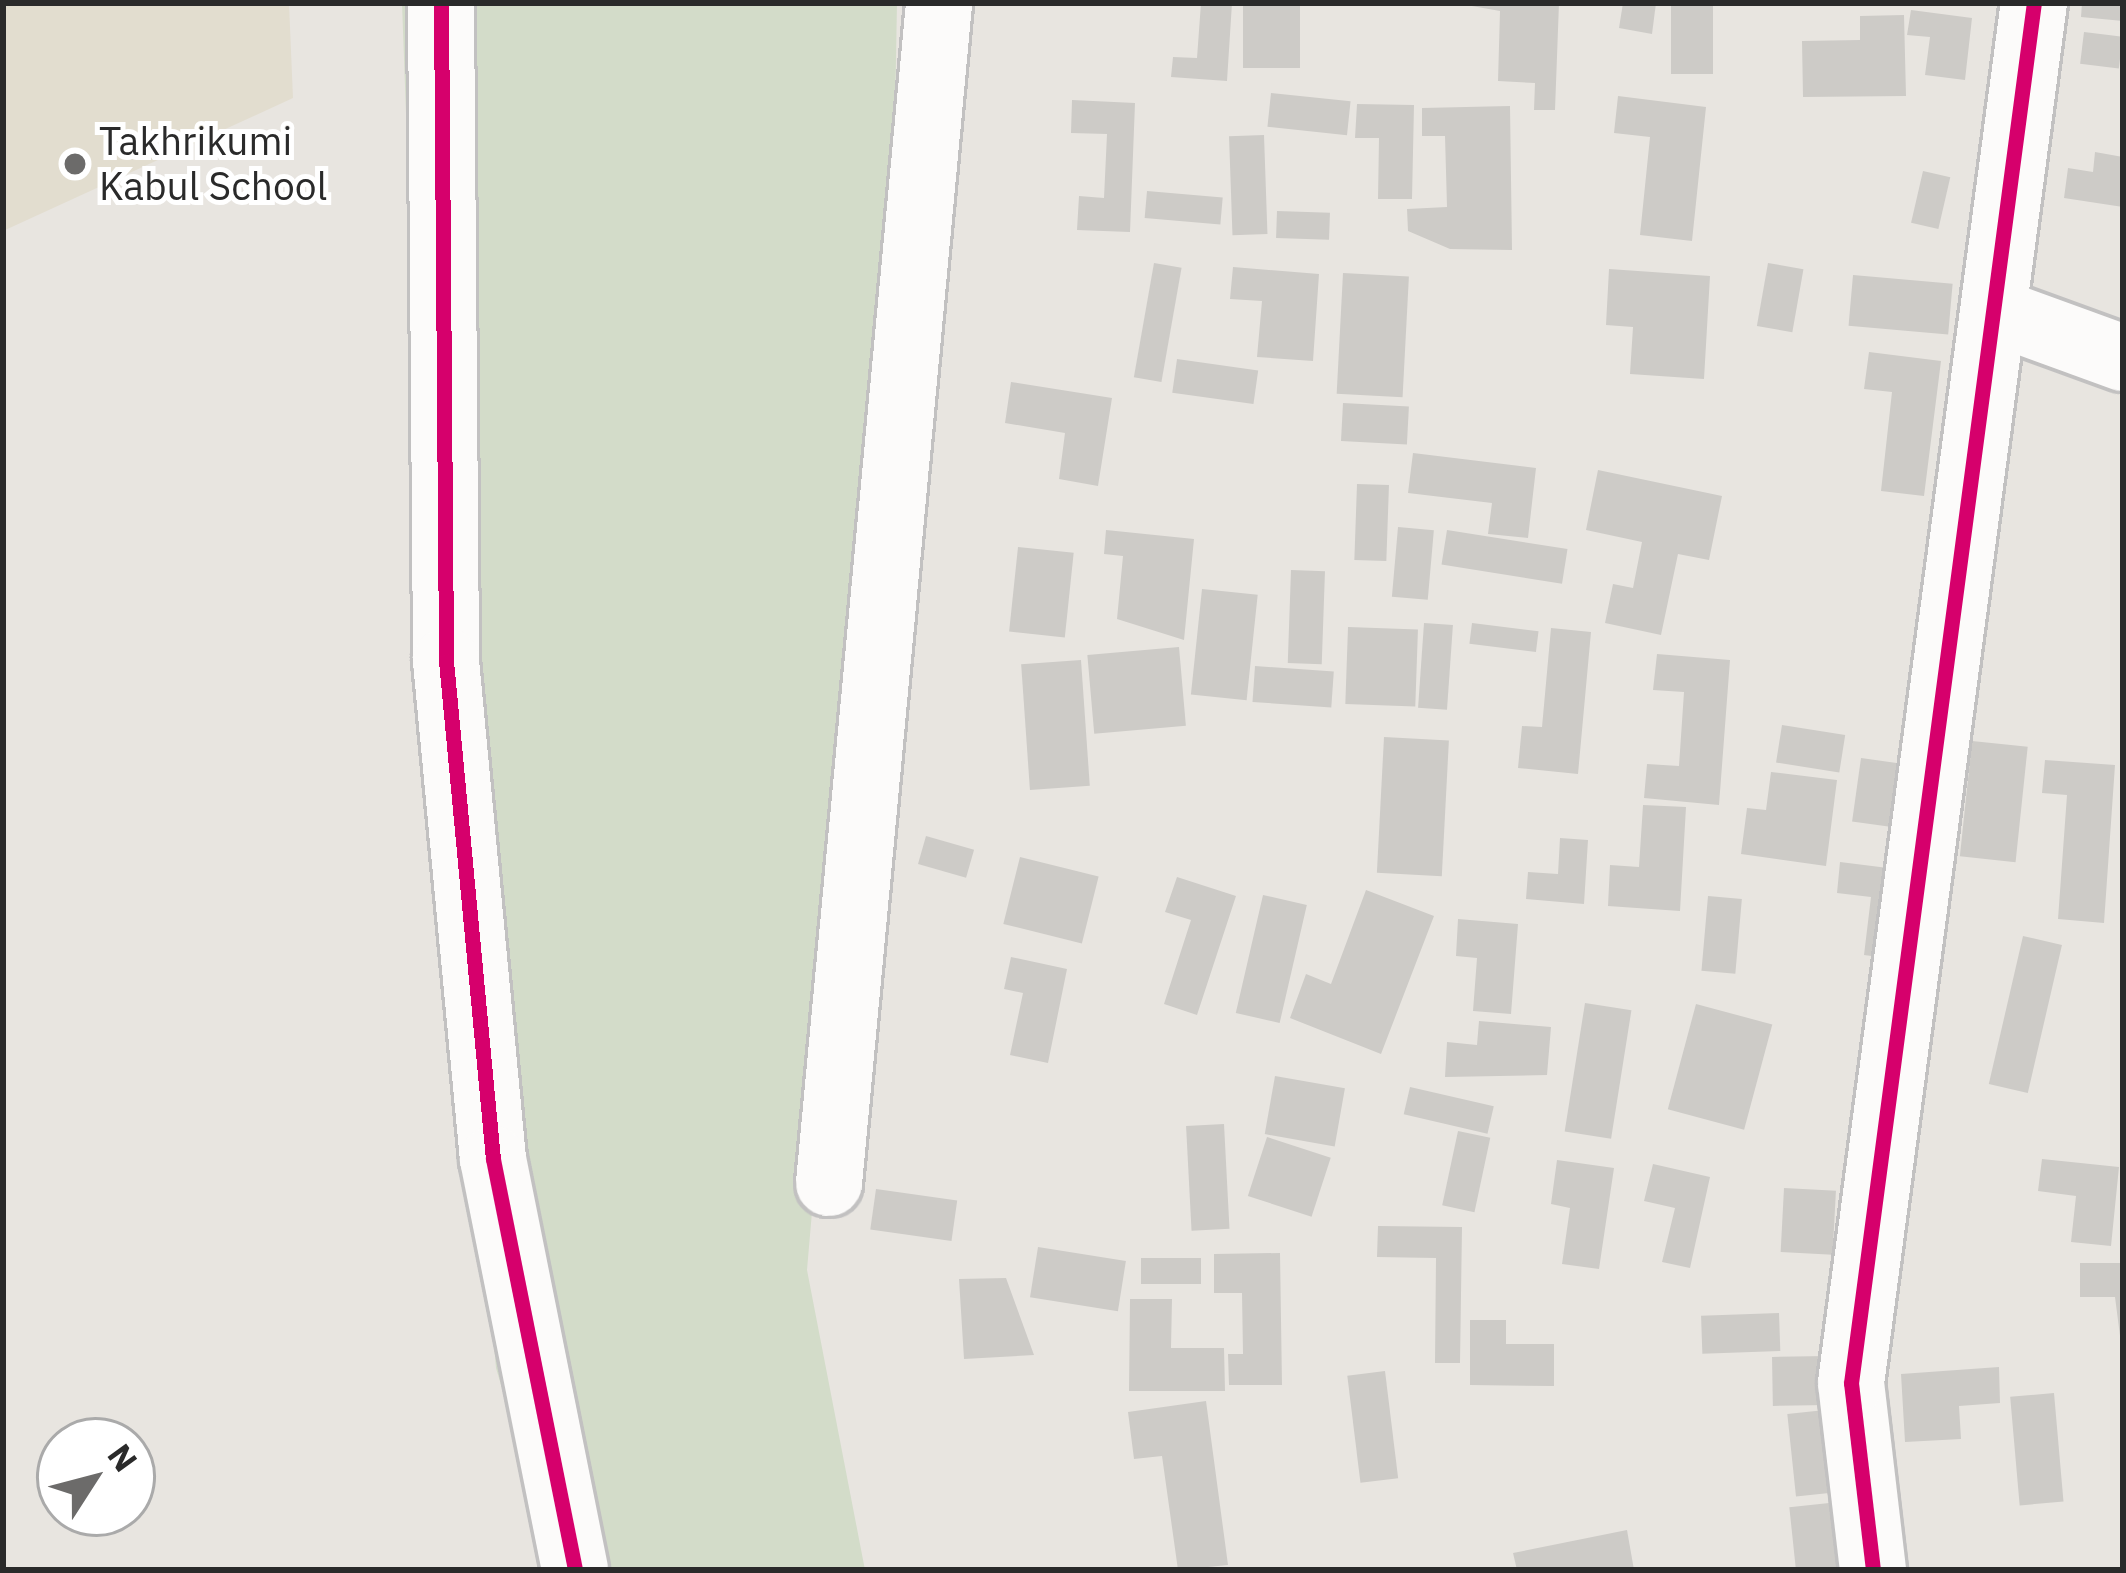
<!DOCTYPE html>
<style>
body{margin:0}
#map{position:relative;width:2126px;height:1573px;overflow:hidden;background:#e8e5e0;font-family:"IBM Plex Sans",sans-serif}
div>[style]{position:absolute}
[style*='--x']{left:calc(var(--x)*1px);top:calc(var(--y)*1px);width:calc(var(--w)*1px);rotate:calc(var(--a)*1deg)}
.education>*{inset:0;background:#e2ddcf}
.cemetery>*{inset:0;background:#d3dcc9}
.building>*{inset:0;background:#cdcbc7;transform-origin:0 0}
.roads{filter:drop-shadow(3px 0 #c2c1c1) drop-shadow(-3px 0 #c2c1c1) drop-shadow(0 3px #c2c1c1) drop-shadow(0 -3px #c2c1c1)}
.minor>*{height:66px;margin:-33px;padding:0 33px;transform-origin:33px;border-radius:33px;background:#fcfbfa}
.cycleway>*{height:15px;margin:-7.5px;padding:0 7.5px;transform-origin:7.5px;border-radius:7.5px;background:#d6006c}
.dots>*{width:33px;height:33px;translate:-50% -50%;box-sizing:border-box;border:6px solid #fff;border-radius:50%}
span{translate:-50% -50%;white-space:nowrap;text-align:center;line-height:1.15;-webkit-text-stroke:10px #fff;paint-order:stroke}
.poi-label{font-size:39px;color:#2a2a2a}
.left{translate:0 -50%;text-align:left}
.frame{position:absolute;inset:0;border:6px solid #2a2a2a;pointer-events:none}
.north{position:absolute;left:36px;top:1417px;width:120px;height:120px;box-sizing:border-box;background:#fff;border:3px solid #aaa;border-radius:50%;rotate:54deg;font-size:33px;font-weight:700;line-height:48px;text-align:center;color:#2a2a2a}
.north::after{content:'';display:block;margin:auto;width:42px;height:54px;background:#6c6b6a;clip-path:polygon(50% 0,100% 100%,50% 72%,0 100%)}
</style>
<div id="map">
<div class="education">
<i style="clip-path:polygon(3px 3px,289px 3px,293px 98px,3px 231px)"></i>
</div>
<div class="cemetery">
<i style="clip-path:polygon(402px 3px,897px 3px,892px 284px,807px 1270px,865px 1570px,556px 1570px,496px 1368px,419px 472px)"></i>
</div>
<div class="building">
<i style="clip-path:polygon(1201px 3px,1232px 3px,1227px 81px,1171px 77px,1173px 57px,1197px 58px)"></i>
<i style="left:1243px;top:3px;width:57px;height:65px"></i>
<i style="clip-path:polygon(1455px 3px,1559px 3px,1555px 110px,1534px 110px,1535px 83px,1498px 81px,1500px 11px)"></i>
<i style="clip-path:polygon(1623px 3px,1656px 3px,1652px 34px,1619px 28px)"></i>
<i style="left:1671px;top:3px;width:42px;height:71px"></i>
<i style="clip-path:polygon(2082px 3px,2123px 3px,2123px 21px,2081px 17px)"></i>
<i style="clip-path:polygon(1911px 10px,1972px 18px,1965px 80px,1925px 75px,1930px 37px,1907px 35px)"></i>
<i style="clip-path:polygon(1904px 15px,1906px 96px,1803px 97px,1802px 41px,1860px 40px,1860px 16px)"></i>
<i style="left:2084px;top:32px;width:39px;height:32px;rotate:7deg"></i>
<i style="left:1271px;top:93px;width:80px;height:34px;rotate:6deg"></i>
<i style="clip-path:polygon(1618px 96px,1706px 107px,1692px 241px,1640px 235px,1650px 137px,1614px 133px)"></i>
<i style="clip-path:polygon(1072px 100px,1135px 103px,1130px 232px,1077px 230px,1079px 196px,1104px 198px,1107px 134px,1071px 133px)"></i>
<i style="clip-path:polygon(1357px 104px,1414px 105px,1412px 199px,1378px 199px,1379px 138px,1355px 138px)"></i>
<i style="clip-path:polygon(1510px 106px,1512px 250px,1450px 249px,1408px 231px,1407px 209px,1447px 207px,1445px 136px,1422px 136px,1422px 108px)"></i>
<i style="left:1264px;top:135px;width:99px;height:35px;rotate:88deg"></i>
<i style="clip-path:polygon(2095px 152px,2123px 157px,2123px 207px,2064px 198px,2068px 168px,2093px 172px)"></i>
<i style="left:1923px;top:171px;width:28px;height:53px;rotate:13deg"></i>
<i style="left:1147px;top:191px;width:76px;height:27px;rotate:5deg"></i>
<i style="left:1277px;top:211px;width:53px;height:27px;rotate:2deg"></i>
<i style="left:1154px;top:263px;width:28px;height:116px;rotate:10deg"></i>
<i style="left:1768px;top:263px;width:36px;height:64px;rotate:10deg"></i>
<i style="clip-path:polygon(1233px 267px,1319px 274px,1313px 361px,1257px 357px,1262px 301px,1230px 299px)"></i>
<i style="clip-path:polygon(1609px 269px,1710px 276px,1704px 379px,1630px 374px,1633px 327px,1606px 325px)"></i>
<i style="left:1343px;top:273px;width:66px;height:121px;rotate:3deg"></i>
<i style="left:1853px;top:275px;width:100px;height:51px;rotate:5deg"></i>
<i style="clip-path:polygon(1869px 352px,1941px 361px,1924px 496px,1881px 491px,1892px 392px,1864px 389px)"></i>
<i style="left:1177px;top:359px;width:82px;height:34px;rotate:8deg"></i>
<i style="clip-path:polygon(1011px 382px,1112px 398px,1098px 486px,1059px 479px,1065px 433px,1005px 423px)"></i>
<i style="left:1343px;top:403px;width:66px;height:38px;rotate:3deg"></i>
<i style="clip-path:polygon(1413px 453px,1536px 468px,1528px 538px,1488px 534px,1492px 503px,1408px 493px)"></i>
<i style="clip-path:polygon(1598px 470px,1722px 496px,1709px 560px,1678px 554px,1661px 635px,1605px 623px,1613px 584px,1633px 588px,1642px 542px,1586px 530px)"></i>
<i style="left:1357px;top:484px;width:32px;height:76px;rotate:2deg"></i>
<i style="left:1398px;top:527px;width:36px;height:70px;rotate:5deg"></i>
<i style="clip-path:polygon(1106px 530px,1194px 539px,1184px 640px,1117px 619px,1123px 556px,1104px 554px)"></i>
<i style="left:1447px;top:530px;width:122px;height:35px;rotate:9deg"></i>
<i style="left:1018px;top:547px;width:56px;height:85px;rotate:6deg"></i>
<i style="left:1291px;top:570px;width:34px;height:93px;rotate:2deg"></i>
<i style="left:1202px;top:589px;width:56px;height:106px;rotate:6deg"></i>
<i style="left:1424px;top:623px;width:29px;height:85px;rotate:4deg"></i>
<i style="left:1472px;top:623px;width:67px;height:21px;rotate:7deg"></i>
<i style="left:1348px;top:627px;width:70px;height:77px;rotate:2deg"></i>
<i style="clip-path:polygon(1551px 628px,1591px 632px,1578px 774px,1518px 768px,1522px 726px,1542px 727px)"></i>
<i style="left:1179px;top:647px;width:79px;height:92px;rotate:85deg"></i>
<i style="clip-path:polygon(1657px 654px,1730px 660px,1719px 805px,1644px 798px,1647px 764px,1679px 766px,1684px 692px,1653px 690px)"></i>
<i style="left:1081px;top:660px;width:126px;height:60px;rotate:86deg"></i>
<i style="left:1255px;top:666px;width:79px;height:36px;rotate:4deg"></i>
<i style="left:1782px;top:725px;width:64px;height:38px;rotate:9deg"></i>
<i style="left:1384px;top:737px;width:65px;height:136px;rotate:3deg"></i>
<i style="left:1972px;top:741px;width:56px;height:116px;rotate:6deg"></i>
<i style="left:1861px;top:758px;width:53px;height:64px;rotate:8deg"></i>
<i style="clip-path:polygon(2045px 760px,2115px 765px,2104px 923px,2058px 919px,2067px 795px,2042px 793px)"></i>
<i style="clip-path:polygon(1771px 772px,1837px 780px,1826px 866px,1741px 854px,1747px 808px,1766px 810px)"></i>
<i style="clip-path:polygon(1643px 805px,1686px 807px,1680px 911px,1608px 906px,1610px 865px,1639px 867px)"></i>
<i style="left:926px;top:836px;width:50px;height:29px;rotate:16deg"></i>
<i style="clip-path:polygon(1560px 838px,1588px 840px,1584px 904px,1526px 899px,1528px 872px,1558px 874px)"></i>
<i style="left:1020px;top:857px;width:81px;height:69px;rotate:14deg"></i>
<i style="clip-path:polygon(1840px 862px,1904px 870px,1894px 959px,1864px 955px,1871px 897px,1837px 893px)"></i>
<i style="clip-path:polygon(1177px 877px,1236px 896px,1197px 1015px,1164px 1004px,1191px 920px,1165px 912px)"></i>
<i style="clip-path:polygon(1366px 890px,1434px 916px,1381px 1054px,1290px 1018px,1306px 974px,1331px 984px)"></i>
<i style="left:1263px;top:895px;width:45px;height:121px;rotate:13deg"></i>
<i style="left:1708px;top:896px;width:34px;height:75px;rotate:5deg"></i>
<i style="clip-path:polygon(1458px 919px,1518px 924px,1511px 1014px,1473px 1011px,1477px 958px,1456px 956px)"></i>
<i style="left:2023px;top:936px;width:40px;height:152px;rotate:13deg"></i>
<i style="clip-path:polygon(1011px 957px,1067px 969px,1048px 1063px,1010px 1055px,1023px 993px,1004px 989px)"></i>
<i style="left:1585px;top:1003px;width:47px;height:130px;rotate:9deg"></i>
<i style="left:1696px;top:1004px;width:79px;height:109px;rotate:15deg"></i>
<i style="clip-path:polygon(1479px 1021px,1551px 1027px,1547px 1075px,1445px 1077px,1447px 1042px,1477px 1045px)"></i>
<i style="left:1275px;top:1076px;width:71px;height:59px;rotate:10deg"></i>
<i style="left:1410px;top:1087px;width:86px;height:28px;rotate:13deg"></i>
<i style="left:1224px;top:1124px;width:105px;height:38px;rotate:87deg"></i>
<i style="left:1458px;top:1131px;width:33px;height:76px;rotate:12deg"></i>
<i style="left:1267px;top:1137px;width:67px;height:62px;rotate:18deg"></i>
<i style="clip-path:polygon(2042px 1159px,2119px 1167px,2111px 1246px,2071px 1242px,2076px 1196px,2038px 1191px)"></i>
<i style="clip-path:polygon(1557px 1160px,1614px 1168px,1599px 1269px,1562px 1264px,1570px 1208px,1551px 1204px)"></i>
<i style="clip-path:polygon(1653px 1164px,1710px 1177px,1690px 1268px,1662px 1262px,1675px 1208px,1644px 1201px)"></i>
<i style="left:1784px;top:1188px;width:52px;height:64px;rotate:3deg"></i>
<i style="left:876px;top:1189px;width:82px;height:41px;rotate:8deg"></i>
<i style="clip-path:polygon(1378px 1226px,1462px 1227px,1460px 1363px,1435px 1363px,1436px 1258px,1377px 1257px)"></i>
<i style="left:1038px;top:1247px;width:89px;height:51px;rotate:9deg"></i>
<i style="clip-path:polygon(1280px 1253px,1282px 1385px,1229px 1385px,1228px 1354px,1243px 1354px,1242px 1293px,1214px 1293px,1214px 1254px)"></i>
<i style="left:1141px;top:1258px;width:60px;height:26px"></i>
<i style="clip-path:polygon(2080px 1263px,2123px 1263px,2123px 1359px,2115px 1297px,2080px 1297px)"></i>
<i style="clip-path:polygon(1006px 1278px,1034px 1355px,964px 1359px,959px 1279px)"></i>
<i style="clip-path:polygon(1130px 1299px,1172px 1299px,1171px 1348px,1224px 1348px,1225px 1391px,1129px 1391px)"></i>
<i style="left:1779px;top:1313px;width:38px;height:78px;rotate:88deg"></i>
<i style="clip-path:polygon(1470px 1320px,1506px 1320px,1506px 1344px,1554px 1344px,1554px 1386px,1470px 1385px)"></i>
<i style="left:1827px;top:1356px;width:49px;height:55px;rotate:89deg"></i>
<i style="clip-path:polygon(1999px 1367px,2000px 1403px,1959px 1406px,1961px 1439px,1905px 1442px,1901px 1374px)"></i>
<i style="left:1385px;top:1371px;width:108px;height:38px;rotate:83deg"></i>
<i style="left:2054px;top:1393px;width:109px;height:44px;rotate:85deg"></i>
<i style="clip-path:polygon(1206px 1401px,1228px 1565px,1178px 1570px,1162px 1456px,1134px 1459px,1128px 1412px)"></i>
<i style="left:1844px;top:1408px;width:83px;height:57px;rotate:84deg"></i>
<i style="left:1848px;top:1501px;width:69px;height:59px;rotate:84deg"></i>
<i style="clip-path:polygon(1627px 1530px,1634px 1570px,1517px 1570px,1513px 1553px)"></i>
</div>
<div class="roads">
<div class="minor">
<i style="--x:441;--y:3;--w:658;--a:89.56"></i>
<i style="--x:446;--y:661;--w:500;--a:84.61"></i>
<i style="--x:493;--y:1159;--w:419;--a:78.7"></i>
<i style="--x:1994;--y:311;--w:137;--a:20"></i>
<i style="--x:829;--y:1183;--w:1185;--a:-84.67"></i>
<i style="--x:1873;--y:1570;--w:188;--a:-96.7"></i>
<i style="--x:1851;--y:1383;--w:1392;--a:-82.45"></i>
</div>
</div>
<div class="cycleway">
<i style="--x:441;--y:3;--w:658;--a:89.56"></i>
<i style="--x:446;--y:661;--w:500;--a:84.61"></i>
<i style="--x:493;--y:1159;--w:419;--a:78.7"></i>
<i style="--x:1873;--y:1570;--w:188;--a:-96.7"></i>
<i style="--x:1851;--y:1383;--w:1392;--a:-82.45"></i>
</div>
<div class="dots">
<i style="left:75px;top:164px;background:#6c6b6a"></i>
</div>
<div class="poi-label">
<span class="left" style="left:99px;top:164px">Takhrikumi<br>Kabul School</span>
</div>
<div class="frame"></div>
<div class="north">N</div>
</div>
